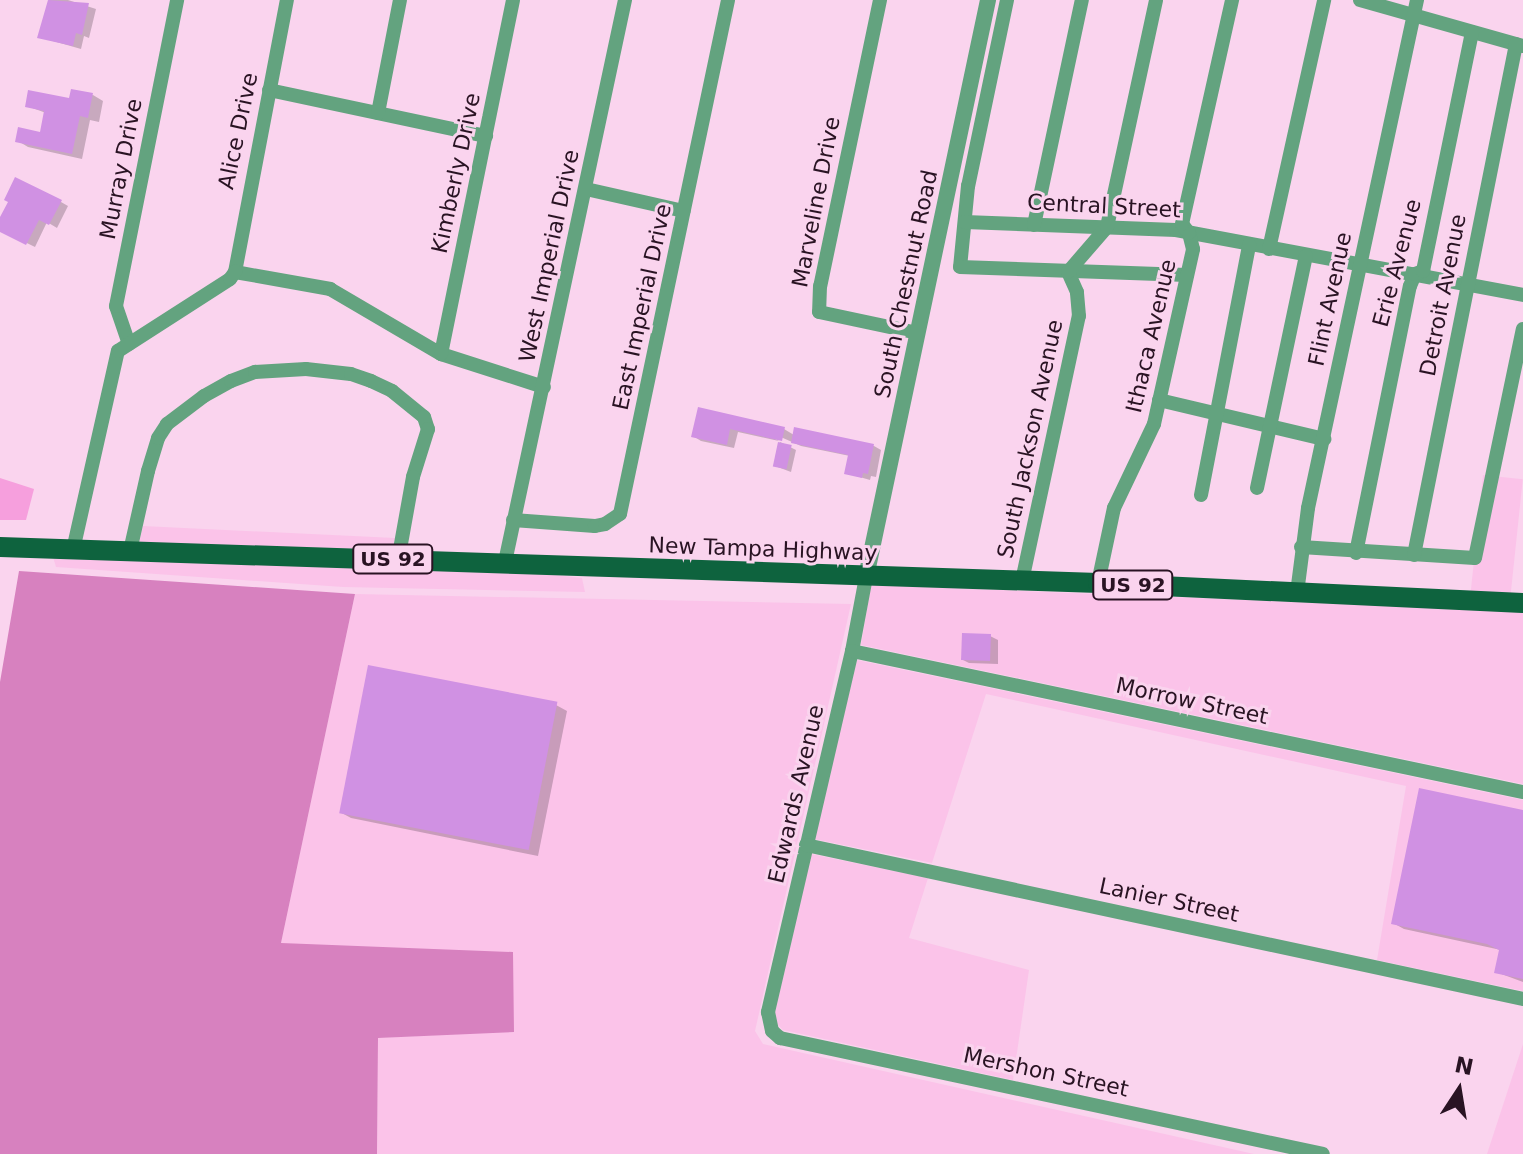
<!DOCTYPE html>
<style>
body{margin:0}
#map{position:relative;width:1523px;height:1154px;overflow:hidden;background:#fad4ee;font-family:"DejaVu Sans",sans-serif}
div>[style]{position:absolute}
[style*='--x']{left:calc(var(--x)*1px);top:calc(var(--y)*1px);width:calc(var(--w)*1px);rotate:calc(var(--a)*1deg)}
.built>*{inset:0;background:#fbc3e9;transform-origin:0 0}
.green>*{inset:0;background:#f69fdd}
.forest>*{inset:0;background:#d781bf}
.shadow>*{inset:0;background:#0003}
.building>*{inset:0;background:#d091e3;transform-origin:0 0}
.minor>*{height:14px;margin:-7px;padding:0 7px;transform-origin:7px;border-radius:7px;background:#63a37f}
.tertiary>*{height:16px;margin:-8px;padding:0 8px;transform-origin:8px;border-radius:8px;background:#63a37f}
.primary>*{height:20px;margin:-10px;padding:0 10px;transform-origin:10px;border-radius:10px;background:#0e633e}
span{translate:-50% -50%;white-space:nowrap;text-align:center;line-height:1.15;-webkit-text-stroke:6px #fad4ee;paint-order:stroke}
.shield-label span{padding:2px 6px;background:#fad4ee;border:2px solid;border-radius:6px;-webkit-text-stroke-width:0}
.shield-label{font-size:20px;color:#291323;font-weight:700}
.street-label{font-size:22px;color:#291323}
.north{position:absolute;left:1419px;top:1050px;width:80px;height:80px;-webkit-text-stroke:6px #fad4ee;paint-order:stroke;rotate:12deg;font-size:22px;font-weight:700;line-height:32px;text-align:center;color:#291323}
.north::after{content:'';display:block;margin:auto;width:28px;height:36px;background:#291323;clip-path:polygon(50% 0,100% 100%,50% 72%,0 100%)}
</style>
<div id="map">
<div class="built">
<i style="left:1483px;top:475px;width:40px;height:119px;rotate:6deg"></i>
<i style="clip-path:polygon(143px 526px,395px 538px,392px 551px,139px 543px)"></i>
<i style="clip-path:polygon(53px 557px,518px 571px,582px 578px,585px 592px,343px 587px,56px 567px)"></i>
<i style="clip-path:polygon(871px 585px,1523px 611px,1523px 784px,861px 645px)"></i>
<i style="clip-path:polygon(355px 594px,851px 604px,755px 1031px,763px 1044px,1254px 1154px,377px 1154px,378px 1038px,514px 1031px,281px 943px)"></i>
<i style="clip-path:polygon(857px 660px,1523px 800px,1523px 991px,1377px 960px,1406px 786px,986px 694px,932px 863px,814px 839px)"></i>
<i style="clip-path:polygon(811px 854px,928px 878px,909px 938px,1029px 970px,1013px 1080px,783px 1030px,778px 1025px,775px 1013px)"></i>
<i style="clip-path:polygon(1523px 1044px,1523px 1154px,1487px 1154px)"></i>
</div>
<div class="green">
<i style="clip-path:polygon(0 478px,34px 489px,26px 520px,0 520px)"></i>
</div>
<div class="forest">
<i style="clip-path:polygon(19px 571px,355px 594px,281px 943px,513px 952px,514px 1032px,378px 1038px,377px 1154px,0 1154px,0 682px)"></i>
</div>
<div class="shadow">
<i style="clip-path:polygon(49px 0,68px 0,96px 9px,89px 38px,84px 36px,81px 49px,39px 37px)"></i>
<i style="clip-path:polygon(93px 95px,103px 101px,99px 122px,90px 120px,82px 159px,28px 147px,18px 141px,41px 134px,46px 113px,27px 106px)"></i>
<i style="clip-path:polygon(10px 201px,61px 202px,68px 206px,57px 228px,47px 222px,35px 247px,0 230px)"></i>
<i style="clip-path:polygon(699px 410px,784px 429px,794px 435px,874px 446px,881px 450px,876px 477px,871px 476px,870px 480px,846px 473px,850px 456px,801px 446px,774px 434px,772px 437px,779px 441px,738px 432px,734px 448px,701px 441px,693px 436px)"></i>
<i style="clip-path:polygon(780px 442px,796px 450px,791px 472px,775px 466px)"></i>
<i style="clip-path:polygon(990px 636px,998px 640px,998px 664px,969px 663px,961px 659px)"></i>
<i style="clip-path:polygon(556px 705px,567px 711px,538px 856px,351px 818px,340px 812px)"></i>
<i style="clip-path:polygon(1523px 812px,1523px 982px,1496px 972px,1501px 950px,1404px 929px,1393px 923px)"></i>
</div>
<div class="building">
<i style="clip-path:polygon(48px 0,89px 3px,82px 35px,76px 33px,73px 46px,37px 38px)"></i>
<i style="clip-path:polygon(71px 89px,93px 93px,88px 118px,80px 116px,72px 154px,15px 142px,18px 127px,40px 132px,44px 111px,25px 107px,28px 90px,69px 98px)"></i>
<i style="clip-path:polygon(15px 177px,62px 200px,49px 225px,39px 220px,26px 245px,0 232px,0 217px,8px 202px,4px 200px)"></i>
<i style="clip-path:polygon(698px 407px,785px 427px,782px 441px,730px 429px,727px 445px,691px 437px)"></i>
<i style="clip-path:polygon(794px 427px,874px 444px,868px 474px,863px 473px,862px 478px,844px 474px,848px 455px,791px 443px)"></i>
<i style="left:778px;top:442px;width:14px;height:25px;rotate:12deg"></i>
<i style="left:962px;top:633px;width:29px;height:27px;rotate:2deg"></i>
<i style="left:368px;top:665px;width:193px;height:151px;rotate:11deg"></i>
<i style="clip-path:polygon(1419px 788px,1523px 810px,1523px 979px,1494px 973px,1499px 950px,1487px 944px,1391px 924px)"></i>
</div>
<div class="minor">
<i style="--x:880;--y:0;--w:292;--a:101.8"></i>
<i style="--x:820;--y:286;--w:26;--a:92"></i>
<i style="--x:819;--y:312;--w:101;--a:12"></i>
<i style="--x:1007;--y:0;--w:190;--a:101.8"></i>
<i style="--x:968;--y:186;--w:81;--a:95.6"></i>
<i style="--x:960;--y:267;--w:227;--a:2"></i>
<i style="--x:1360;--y:0;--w:169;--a:15.8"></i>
<i style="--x:269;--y:90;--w:222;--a:12"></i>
<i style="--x:378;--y:113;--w:115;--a:-79"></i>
<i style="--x:586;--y:189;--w:100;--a:12.7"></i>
<i style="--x:965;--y:222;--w:211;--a:2.2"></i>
<i style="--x:1176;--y:230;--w:353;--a:10.6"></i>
<i style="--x:1034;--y:225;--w:230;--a:-78"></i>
<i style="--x:1269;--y:249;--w:255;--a:-77.5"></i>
<i style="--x:235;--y:272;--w:97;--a:10.1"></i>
<i style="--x:330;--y:289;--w:129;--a:30.4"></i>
<i style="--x:441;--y:354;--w:108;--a:17.8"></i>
<i style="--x:235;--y:272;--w:277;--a:-79.2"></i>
<i style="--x:129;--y:344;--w:40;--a:-108.9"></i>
<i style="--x:116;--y:306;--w:312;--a:-78.7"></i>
<i style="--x:441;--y:354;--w:361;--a:-78.5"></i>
<i style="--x:1159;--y:400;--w:170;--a:13.3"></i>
<i style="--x:1257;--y:488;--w:237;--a:-78.1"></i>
<i style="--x:1201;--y:495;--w:255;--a:-79.1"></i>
<i style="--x:513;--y:520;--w:82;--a:4.2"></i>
<i style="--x:595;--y:526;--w:10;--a:-11"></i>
<i style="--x:605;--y:524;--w:18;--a:-34"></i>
<i style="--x:620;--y:514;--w:525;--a:-78.13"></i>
<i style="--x:1301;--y:547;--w:174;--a:3.6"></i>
<i style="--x:1475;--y:558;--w:234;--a:-78.2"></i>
<i style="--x:73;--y:550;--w:204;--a:-77.3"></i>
<i style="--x:118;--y:351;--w:133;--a:-32.7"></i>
<i style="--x:230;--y:279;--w:9;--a:-54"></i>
<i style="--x:130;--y:551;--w:82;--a:-77.3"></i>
<i style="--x:148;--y:471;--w:34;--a:-73"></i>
<i style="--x:158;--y:438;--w:17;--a:-57"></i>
<i style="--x:167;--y:424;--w:46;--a:-37.1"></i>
<i style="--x:204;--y:396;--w:31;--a:-29"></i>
<i style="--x:231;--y:381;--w:26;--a:-21"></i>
<i style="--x:255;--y:372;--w:51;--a:-3.4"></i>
<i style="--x:306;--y:369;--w:45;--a:6.3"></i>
<i style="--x:351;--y:374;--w:21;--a:19"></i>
<i style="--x:371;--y:381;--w:23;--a:25"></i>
<i style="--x:392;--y:391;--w:41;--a:39.1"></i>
<i style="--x:424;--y:417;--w:13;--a:72"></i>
<i style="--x:428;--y:429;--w:50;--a:107.4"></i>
<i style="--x:413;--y:477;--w:84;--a:100.2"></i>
<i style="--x:1356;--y:553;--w:272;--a:-78.6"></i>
<i style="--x:1410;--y:286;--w:13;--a:-67"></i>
<i style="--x:1415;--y:274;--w:9;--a:-21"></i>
<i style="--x:1423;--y:271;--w:244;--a:-78.4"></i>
<i style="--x:1414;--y:555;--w:521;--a:-78.71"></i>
<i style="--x:505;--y:562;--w:575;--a:-77.95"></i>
<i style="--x:866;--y:577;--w:75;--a:100.7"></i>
<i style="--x:852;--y:651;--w:371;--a:103.1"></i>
<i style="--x:768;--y:1012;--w:19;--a:78"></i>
<i style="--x:772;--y:1031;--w:11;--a:41"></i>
<i style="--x:780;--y:1038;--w:555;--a:12.06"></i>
<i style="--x:1022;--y:581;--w:271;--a:-77.9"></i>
<i style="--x:1079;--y:316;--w:24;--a:-95"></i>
<i style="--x:1077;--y:292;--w:22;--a:-114"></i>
<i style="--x:1068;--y:272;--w:60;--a:-49.1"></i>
<i style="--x:1107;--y:227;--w:232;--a:-77.8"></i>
<i style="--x:1098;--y:583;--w:77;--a:-78"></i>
<i style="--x:1114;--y:508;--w:93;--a:-64.5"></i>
<i style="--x:1154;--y:424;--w:179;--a:-77.4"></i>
<i style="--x:1193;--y:249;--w:16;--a:-104"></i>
<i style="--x:1189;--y:233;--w:11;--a:-128"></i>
<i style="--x:1182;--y:224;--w:230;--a:-77.4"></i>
<i style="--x:1297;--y:593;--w:86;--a:-82.6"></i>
<i style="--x:1308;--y:508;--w:520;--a:-77.89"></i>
<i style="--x:852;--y:651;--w:686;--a:11.87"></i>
<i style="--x:806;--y:845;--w:733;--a:12.12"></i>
</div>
<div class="tertiary">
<i style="--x:866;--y:577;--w:590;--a:-78.06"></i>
</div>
<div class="primary">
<i style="--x:0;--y:547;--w:1099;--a:1.88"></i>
<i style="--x:1098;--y:583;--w:425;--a:2.7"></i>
</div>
<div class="shield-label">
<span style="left:393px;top:559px">US 92</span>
<span style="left:1133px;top:585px">US 92</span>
</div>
<div class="street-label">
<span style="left:238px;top:131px;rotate:-78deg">Alice Drive</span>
<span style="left:121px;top:169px;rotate:-79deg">Murray Drive</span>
<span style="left:456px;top:173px;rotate:-78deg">Kimberly Drive</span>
<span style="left:816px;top:202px;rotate:-79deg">Marveline Drive</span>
<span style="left:1104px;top:206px;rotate:3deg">Central Street</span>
<span style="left:549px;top:256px;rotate:-78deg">West Imperial Drive</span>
<span style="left:1397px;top:263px;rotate:-75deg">Erie Avenue</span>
<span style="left:906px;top:284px;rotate:-78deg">South Chestnut Road</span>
<span style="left:1443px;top:295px;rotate:-79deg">Detroit Avenue</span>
<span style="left:1330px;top:299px;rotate:-78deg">Flint Avenue</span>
<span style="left:642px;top:307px;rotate:-78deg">East Imperial Drive</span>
<span style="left:1151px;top:336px;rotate:-77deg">Ithaca Avenue</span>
<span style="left:1030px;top:439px;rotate:-78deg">South Jackson Avenue</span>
<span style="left:763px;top:549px;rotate:2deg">New Tampa Highway</span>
<span style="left:1192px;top:701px;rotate:12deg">Morrow Street</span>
<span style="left:796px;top:794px;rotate:-77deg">Edwards Avenue</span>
<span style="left:1169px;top:900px;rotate:12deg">Lanier Street</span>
<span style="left:1046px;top:1072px;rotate:12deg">Mershon Street</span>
</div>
<div class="north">N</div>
</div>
